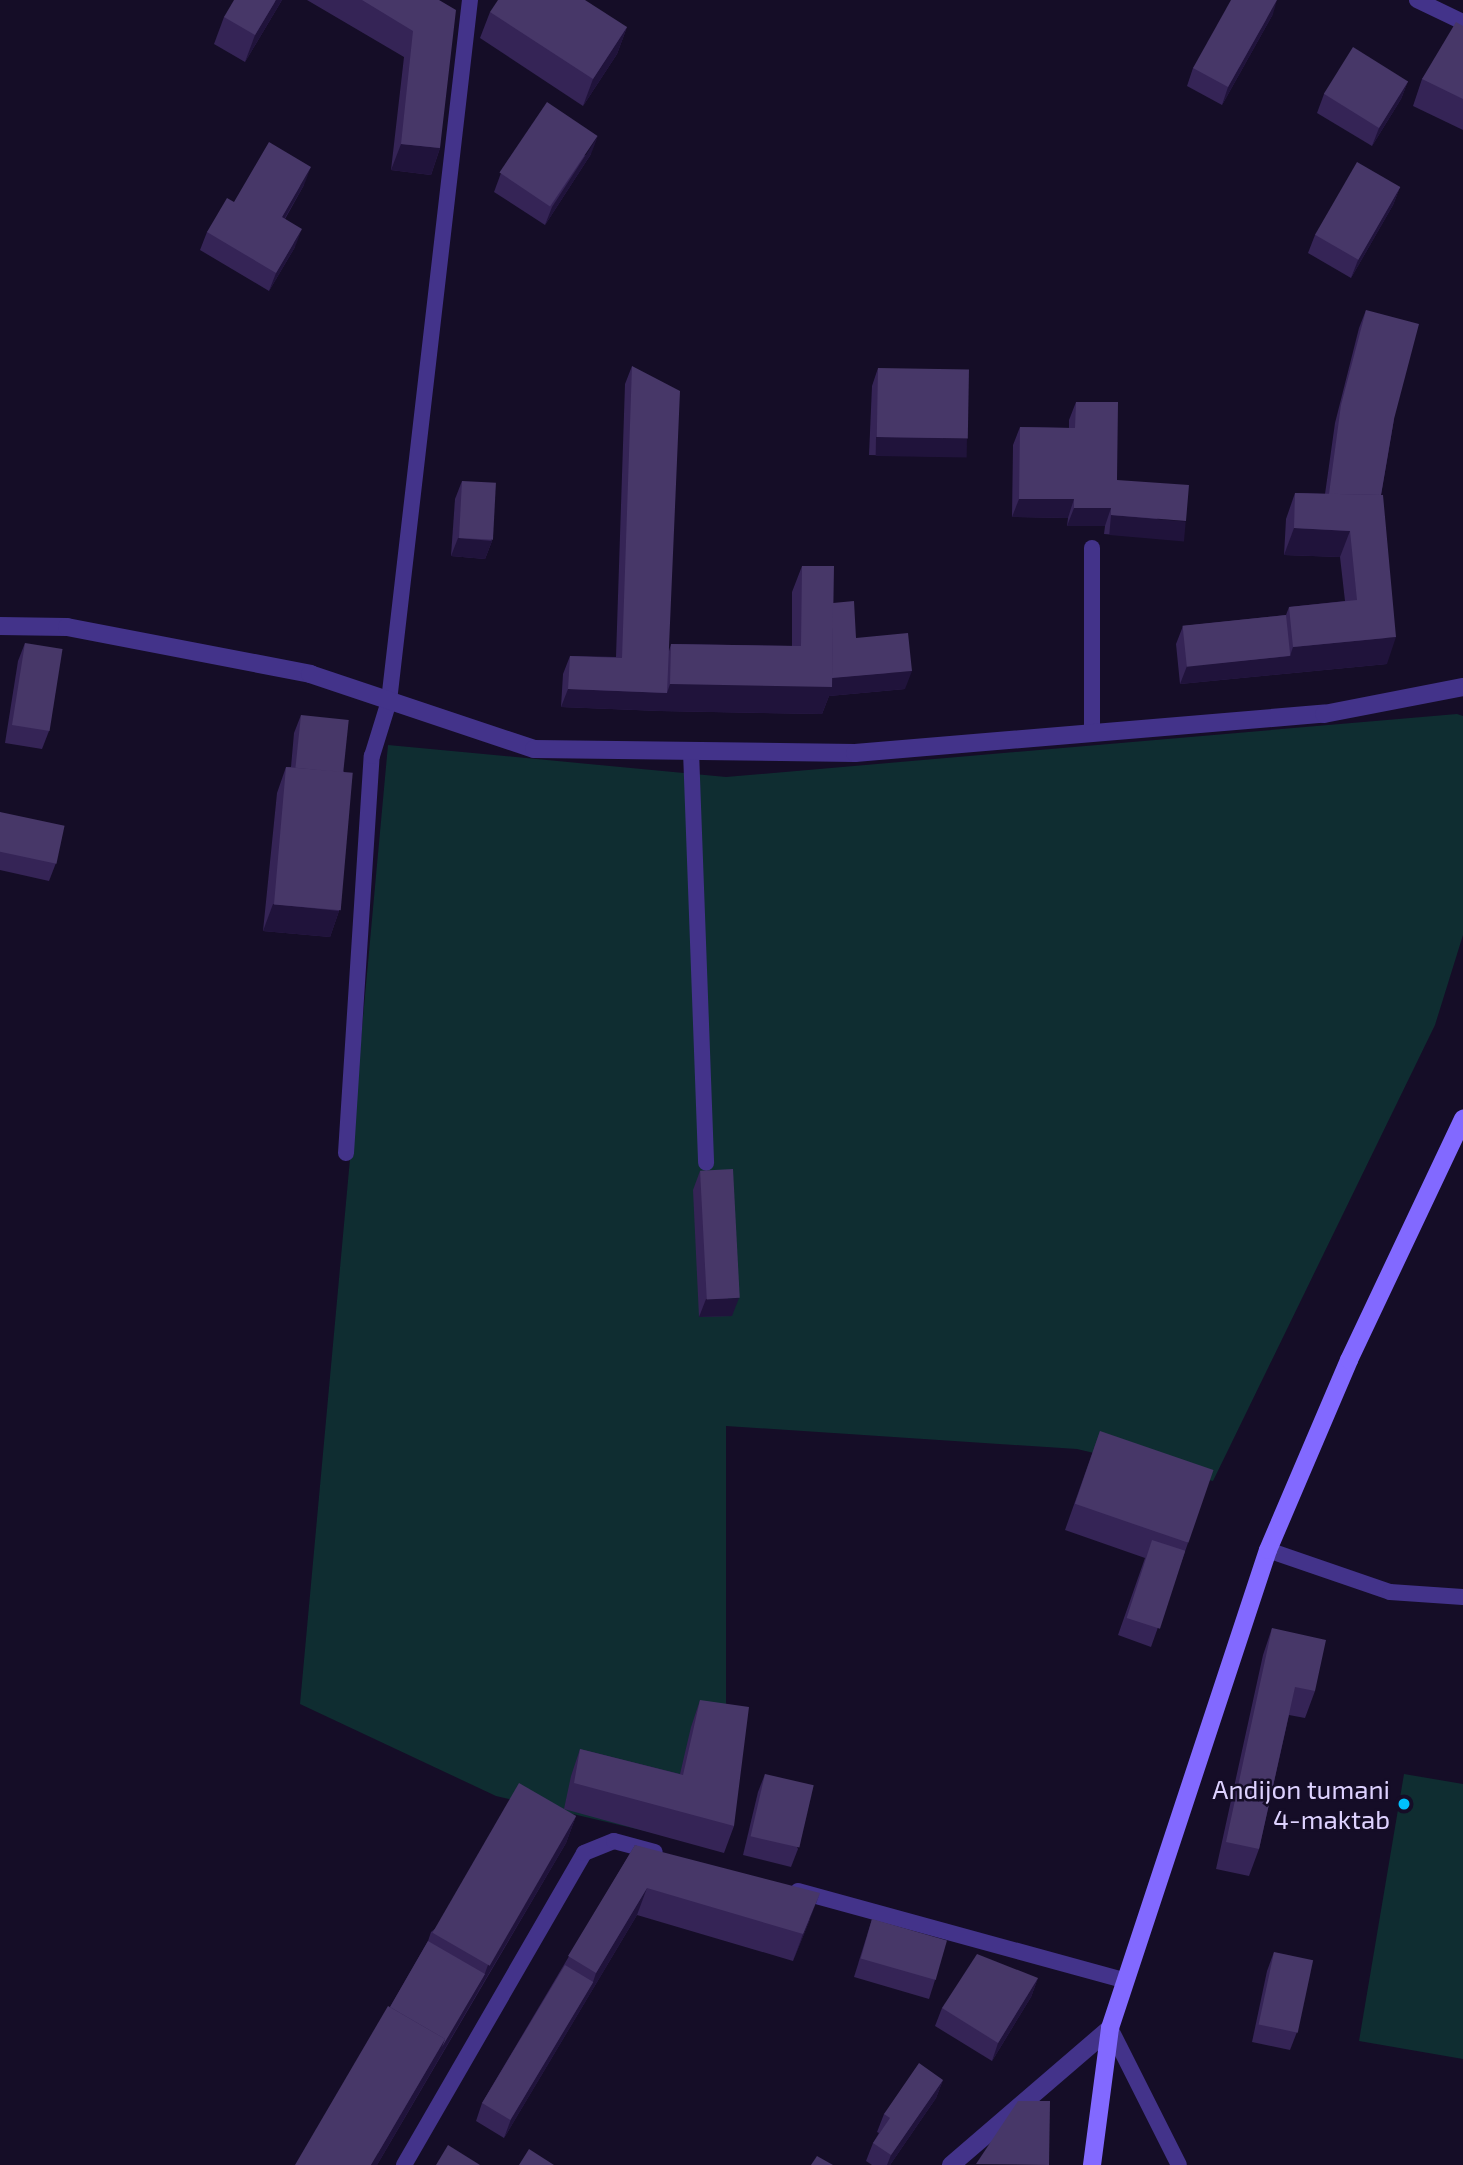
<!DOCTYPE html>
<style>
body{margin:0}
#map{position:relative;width:1463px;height:2165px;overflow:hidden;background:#150d27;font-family:"Exo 2",sans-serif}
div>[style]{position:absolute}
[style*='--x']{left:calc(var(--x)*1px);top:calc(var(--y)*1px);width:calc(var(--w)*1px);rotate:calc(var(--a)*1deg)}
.green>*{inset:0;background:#0f2d31}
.lane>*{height:16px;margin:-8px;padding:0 8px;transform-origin:8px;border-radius:8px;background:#43338a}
.street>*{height:18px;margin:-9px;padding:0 9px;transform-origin:9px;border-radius:9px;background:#43338a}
.secondary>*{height:18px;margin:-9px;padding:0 9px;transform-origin:9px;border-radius:9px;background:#8269ff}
.wall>*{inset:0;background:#352456}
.shaded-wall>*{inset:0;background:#20133b;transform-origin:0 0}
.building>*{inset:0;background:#473768;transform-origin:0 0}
.dots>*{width:19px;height:19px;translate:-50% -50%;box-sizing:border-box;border:4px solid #150d27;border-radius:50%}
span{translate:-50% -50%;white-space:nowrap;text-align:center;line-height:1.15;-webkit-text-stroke:5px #150d27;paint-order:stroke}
.poi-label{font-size:26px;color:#ded2ff}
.right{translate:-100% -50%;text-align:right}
</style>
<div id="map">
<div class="green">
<i style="clip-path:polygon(1457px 714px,1463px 716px,1463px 935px,1435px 1025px,1213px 1481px,1077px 1449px,726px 1426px,726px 1733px,713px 1847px,496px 1796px,300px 1704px,388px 745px,726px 777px)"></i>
<i style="clip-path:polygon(1404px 1774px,1463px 1784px,1463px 2059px,1359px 2041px)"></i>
</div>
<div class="lane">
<i style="--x:1417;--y:0;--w:51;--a:25.6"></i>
<i style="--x:1092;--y:733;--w:185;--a:-90"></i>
<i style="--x:691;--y:751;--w:412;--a:87.9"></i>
<i style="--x:346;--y:1153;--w:398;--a:-86.3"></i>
<i style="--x:372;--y:756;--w:58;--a:-72.8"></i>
<i style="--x:389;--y:701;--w:706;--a:-83.41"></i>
<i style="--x:1268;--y:1550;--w:129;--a:19"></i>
<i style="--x:1390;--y:1592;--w:73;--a:3.9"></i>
<i style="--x:798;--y:1891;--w:340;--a:15.3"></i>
<i style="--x:1110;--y:2028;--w:153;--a:63.3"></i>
<i style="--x:404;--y:2165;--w:360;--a:-60"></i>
<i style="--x:584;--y:1853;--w:32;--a:-22"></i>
<i style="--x:614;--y:1841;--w:42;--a:15"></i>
</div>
<div class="street">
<i style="--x:0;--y:626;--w:67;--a:0.9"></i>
<i style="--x:67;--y:627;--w:248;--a:10.9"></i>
<i style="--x:310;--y:674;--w:236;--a:18.5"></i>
<i style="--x:534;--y:749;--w:321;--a:0.7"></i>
<i style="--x:855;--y:753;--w:471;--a:-4.8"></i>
<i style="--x:1324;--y:714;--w:142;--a:-11"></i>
<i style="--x:951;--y:2165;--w:210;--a:-40.7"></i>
</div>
<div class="secondary">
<i style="--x:1092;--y:2165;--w:138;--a:-82.5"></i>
<i style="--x:1110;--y:2028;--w:503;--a:-71.71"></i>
<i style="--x:1268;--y:1550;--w:207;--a:-66.9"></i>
<i style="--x:1349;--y:1360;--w:267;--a:-64.7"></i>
</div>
<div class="wall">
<i style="clip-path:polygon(282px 0,245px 62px,214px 44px,224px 17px)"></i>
<i style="clip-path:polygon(307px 0,439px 0,440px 148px,431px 175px,391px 170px,404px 57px)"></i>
<i style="clip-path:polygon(490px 12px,627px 27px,617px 54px,583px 106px,480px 38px)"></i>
<i style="clip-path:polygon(1273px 14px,1222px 105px,1187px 86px,1193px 68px)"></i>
<i style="clip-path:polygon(1463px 26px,1463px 130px,1413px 106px,1422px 79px)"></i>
<i style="clip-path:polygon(1408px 81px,1401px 99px,1372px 146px,1317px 113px,1324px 94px)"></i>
<i style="clip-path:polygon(591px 154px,545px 225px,494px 192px,501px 173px)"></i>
<i style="clip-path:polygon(304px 185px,285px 219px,295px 247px,269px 291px,200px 250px,207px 232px,234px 202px)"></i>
<i style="clip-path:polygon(1400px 187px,1393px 205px,1351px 278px,1308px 253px,1315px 235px)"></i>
<i style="clip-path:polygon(1366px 310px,1394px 419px,1381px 495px,1387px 664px,1180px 684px,1176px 644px,1183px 626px,1286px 615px,1289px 607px,1345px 601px,1340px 557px,1284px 555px,1286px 519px,1295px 493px,1325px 494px,1335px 423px,1359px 328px)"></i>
<i style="clip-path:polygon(632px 366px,669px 651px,671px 644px,792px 646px,792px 592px,802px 566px,833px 603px,856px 638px,905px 689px,829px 696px,822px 714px,660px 711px,561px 707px,563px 674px,570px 656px,616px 657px,625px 384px)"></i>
<i style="clip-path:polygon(878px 368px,960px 457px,869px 455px,872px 386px)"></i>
<i style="clip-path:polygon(1076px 402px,1117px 480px,1180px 540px,1104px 534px,1105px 526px,1067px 526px,1068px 518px,1012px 517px,1013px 445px,1020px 427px,1069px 428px,1069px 420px)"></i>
<i style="clip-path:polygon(462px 481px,492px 541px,485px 559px,451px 556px,455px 499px)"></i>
<i style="clip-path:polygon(25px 643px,49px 731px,42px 749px,5px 743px,18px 661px)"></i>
<i style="clip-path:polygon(301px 715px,344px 772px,339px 911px,330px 937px,263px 931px,277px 793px,286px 767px,291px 767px,294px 733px)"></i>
<i style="clip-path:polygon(0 812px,56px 863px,49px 881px,0 870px)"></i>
<i style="clip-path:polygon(700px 1171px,732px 1316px,699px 1317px,693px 1190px)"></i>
<i style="clip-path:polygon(1100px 1431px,1188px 1543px,1151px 1647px,1118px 1635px,1145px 1558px,1065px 1530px)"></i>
<i style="clip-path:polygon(1272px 1628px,1315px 1691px,1305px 1718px,1289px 1715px,1259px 1849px,1249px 1876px,1216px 1869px,1263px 1655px)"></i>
<i style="clip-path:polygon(700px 1700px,734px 1826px,724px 1853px,564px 1809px,571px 1776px,580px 1749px,680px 1774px,691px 1727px)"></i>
<i style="clip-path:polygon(765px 1774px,798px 1849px,791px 1867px,743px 1855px,758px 1792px)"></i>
<i style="clip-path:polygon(576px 1816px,566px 1843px,377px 2165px,390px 2007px,428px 1941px,431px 1932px)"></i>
<i style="clip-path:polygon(635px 1845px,810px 1919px,793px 1961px,637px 1915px,504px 2138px,476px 2121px,482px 2103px)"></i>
<i style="clip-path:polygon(872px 1919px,935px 1980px,929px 1999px,854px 1977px)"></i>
<i style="clip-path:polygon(1274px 1952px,1297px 2032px,1290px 2050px,1252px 2042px,1267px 1971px)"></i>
<i style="clip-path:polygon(1038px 1978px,1031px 1997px,992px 2061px,935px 2026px,942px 2008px)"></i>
<i style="clip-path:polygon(943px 2080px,936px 2098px,890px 2165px,872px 2165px,866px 2161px,873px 2143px,879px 2133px,877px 2132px,884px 2114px)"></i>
</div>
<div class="shaded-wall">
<i style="clip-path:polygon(276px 0,282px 0,245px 62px,255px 35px)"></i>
<i style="clip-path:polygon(1277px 0,1273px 14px,1222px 105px,1228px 87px)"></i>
<i style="clip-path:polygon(627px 27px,617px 54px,583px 106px,593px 79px)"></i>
<i style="clip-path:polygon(1408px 81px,1401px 99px,1372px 146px,1379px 128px)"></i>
<i style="clip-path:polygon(598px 136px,591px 154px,545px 225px,552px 207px)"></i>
<i style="clip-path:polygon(401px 144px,440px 148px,431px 175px,391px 170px)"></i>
<i style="clip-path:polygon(311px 167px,304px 185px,275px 235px,282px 217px)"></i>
<i style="clip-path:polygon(1400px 187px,1393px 205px,1351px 278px,1358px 260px)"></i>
<i style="clip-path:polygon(302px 229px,295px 247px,269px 291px,276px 273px)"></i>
<i style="left:876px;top:437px;width:91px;height:19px;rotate:1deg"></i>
<i style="clip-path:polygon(1019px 499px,1074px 499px,1068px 518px,1012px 517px)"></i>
<i style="clip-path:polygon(1074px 508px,1111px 508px,1105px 526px,1067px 526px)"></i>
<i style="left:1111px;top:515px;width:75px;height:20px;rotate:5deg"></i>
<i style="clip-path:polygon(1294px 528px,1350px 531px,1340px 557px,1284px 555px)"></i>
<i style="clip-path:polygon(458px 538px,492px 541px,485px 559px,451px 556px)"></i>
<i style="clip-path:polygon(1396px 637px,1387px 664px,1180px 684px,1187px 666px,1290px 656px,1293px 647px)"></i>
<i style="clip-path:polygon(912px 671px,905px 689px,829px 696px,822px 714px,660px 711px,561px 707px,568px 689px,667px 693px,670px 684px,828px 678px)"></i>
<i style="clip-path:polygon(273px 904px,339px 911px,330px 937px,263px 931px)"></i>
<i style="clip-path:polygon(739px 1298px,732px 1316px,699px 1317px,706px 1299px)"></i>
<i style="clip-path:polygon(576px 1816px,566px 1843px,478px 1992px,488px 1965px)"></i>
<i style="clip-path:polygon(647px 1888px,637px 1915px,504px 2138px,511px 2119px,593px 1982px,596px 1973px)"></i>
<i style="clip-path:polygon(820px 1893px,810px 1919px,793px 1961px,803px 1934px)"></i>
<i style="clip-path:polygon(485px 1974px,478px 1992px,377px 2165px,371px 2165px,445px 2039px)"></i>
<i style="clip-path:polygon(1038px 1978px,1031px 1997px,992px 2061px,998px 2043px)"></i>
<i style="clip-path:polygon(943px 2080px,936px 2098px,890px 2165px,887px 2165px,891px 2155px)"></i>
</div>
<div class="building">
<i style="clip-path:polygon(234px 0,276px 0,255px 35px,224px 17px)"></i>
<i style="clip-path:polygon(362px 0,439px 0,456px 10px,440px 148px,401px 144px,413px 31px)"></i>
<i style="clip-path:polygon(498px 0,585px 0,627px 27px,593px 79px,490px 12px)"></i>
<i style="clip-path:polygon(1231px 0,1277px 0,1228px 87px,1193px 68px)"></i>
<i style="clip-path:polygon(1456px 22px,1463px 26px,1463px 99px,1422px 79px)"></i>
<i style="left:1353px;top:47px;width:65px;height:55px;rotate:32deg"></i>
<i style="left:547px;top:102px;width:61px;height:85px;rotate:34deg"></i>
<i style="clip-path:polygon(269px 142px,311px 167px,282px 217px,302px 229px,276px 273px,207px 232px,227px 198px,234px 202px)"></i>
<i style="left:1357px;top:162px;width:50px;height:84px;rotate:30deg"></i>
<i style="clip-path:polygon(1366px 310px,1419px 324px,1394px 419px,1381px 495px,1329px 494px,1341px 405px)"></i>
<i style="clip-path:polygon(632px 366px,680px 391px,667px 693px,568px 689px,570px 656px,622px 658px)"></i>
<i style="left:878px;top:368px;width:91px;height:69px;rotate:1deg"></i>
<i style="clip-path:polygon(1076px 402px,1118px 402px,1117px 480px,1189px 485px,1186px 521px,1111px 515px,1111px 508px,1074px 508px,1074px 499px,1019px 499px,1020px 427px,1075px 428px)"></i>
<i style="left:462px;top:481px;width:34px;height:57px;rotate:3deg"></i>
<i style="clip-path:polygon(1295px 493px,1383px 495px,1396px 637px,1293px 647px,1289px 607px,1357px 600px,1350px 531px,1294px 528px)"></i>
<i style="clip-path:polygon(802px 566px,834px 566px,832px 687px,670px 684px,671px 644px,801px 646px)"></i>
<i style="clip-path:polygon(854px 601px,856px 638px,908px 633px,912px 671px,832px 678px,833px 603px)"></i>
<i style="left:1286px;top:615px;width:41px;height:104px;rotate:84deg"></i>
<i style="left:25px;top:643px;width:38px;height:83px;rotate:9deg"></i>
<i style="left:301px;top:715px;width:48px;height:53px;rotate:6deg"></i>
<i style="left:286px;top:767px;width:67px;height:138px;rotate:5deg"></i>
<i style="left:0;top:812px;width:66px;height:39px;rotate:12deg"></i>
<i style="left:733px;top:1169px;width:129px;height:33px;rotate:87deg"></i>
<i style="left:1100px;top:1431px;width:120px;height:77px;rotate:19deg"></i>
<i style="left:1152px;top:1540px;width:35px;height:82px;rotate:18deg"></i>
<i style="clip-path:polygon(1272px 1628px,1326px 1640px,1315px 1691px,1295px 1687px,1259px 1849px,1226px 1842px)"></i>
<i style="clip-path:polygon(700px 1700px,749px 1707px,734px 1826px,574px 1783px,580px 1749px,683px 1775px)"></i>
<i style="left:765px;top:1774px;width:50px;height:64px;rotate:13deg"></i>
<i style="left:519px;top:1783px;width:66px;height:173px;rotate:30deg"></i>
<i style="clip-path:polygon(635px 1845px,820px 1893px,803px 1934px,647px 1888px,596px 1973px,568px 1956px)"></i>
<i style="left:872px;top:1919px;width:78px;height:41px;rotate:16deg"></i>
<i style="clip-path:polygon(428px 1941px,485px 1974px,442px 2047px,445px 2039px,390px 2007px)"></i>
<i style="left:1274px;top:1952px;width:40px;height:74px;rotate:12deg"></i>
<i style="clip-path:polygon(977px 1954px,1038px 1978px,998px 2043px,942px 2008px)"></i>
<i style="left:565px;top:1965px;width:33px;height:161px;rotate:31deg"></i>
<i style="clip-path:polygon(388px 2006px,445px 2039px,371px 2165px,295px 2165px)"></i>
<i style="clip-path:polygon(919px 2063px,943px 2080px,891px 2155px,873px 2143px,890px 2118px,884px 2114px)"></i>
<i style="clip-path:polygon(1018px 2101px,1050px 2101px,1049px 2165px,976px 2164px)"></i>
<i style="clip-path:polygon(448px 2145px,480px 2165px,436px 2165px)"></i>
<i style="clip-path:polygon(529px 2149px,554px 2165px,519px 2165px)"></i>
<i style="clip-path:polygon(817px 2156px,833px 2165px,811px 2165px)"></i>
</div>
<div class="dots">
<i style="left:1404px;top:1804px;background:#00c0fd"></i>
</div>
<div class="poi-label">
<span class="right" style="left:1390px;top:1804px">Andijon tumani<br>4-maktab</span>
</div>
</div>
